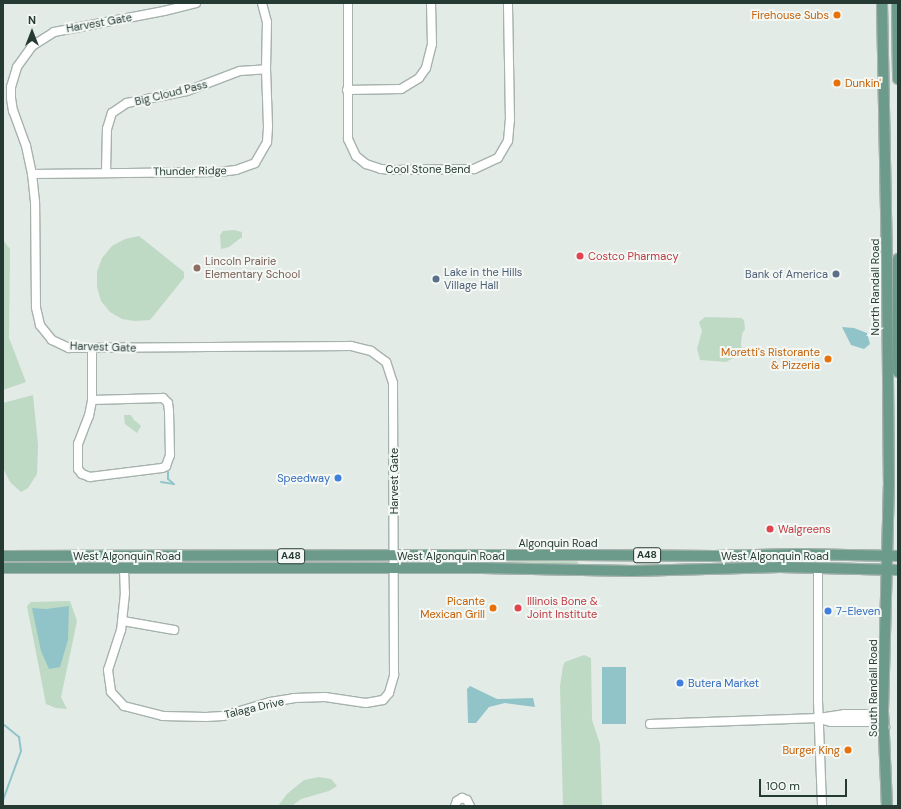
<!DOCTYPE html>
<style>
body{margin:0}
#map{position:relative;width:901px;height:809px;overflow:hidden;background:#e3ebe7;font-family:"DM Sans",sans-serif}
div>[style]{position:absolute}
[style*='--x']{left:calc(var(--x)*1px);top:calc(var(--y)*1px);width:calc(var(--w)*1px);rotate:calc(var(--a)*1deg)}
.green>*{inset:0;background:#bed9c4}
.water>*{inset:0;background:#91c4c9;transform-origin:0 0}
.stream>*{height:2px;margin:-1px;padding:0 1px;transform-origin:1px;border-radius:1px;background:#91c4c9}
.roads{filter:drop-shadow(1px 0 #a6b2ad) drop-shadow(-1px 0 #a6b2ad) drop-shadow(0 1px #a6b2ad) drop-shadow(0 -1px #a6b2ad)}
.minor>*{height:8px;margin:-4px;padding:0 4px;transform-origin:4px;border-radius:4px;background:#fff}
.major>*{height:10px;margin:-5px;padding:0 5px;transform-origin:5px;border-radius:5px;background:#6c9b8c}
.dots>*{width:11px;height:11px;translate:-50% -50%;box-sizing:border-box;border:2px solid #f3f8f5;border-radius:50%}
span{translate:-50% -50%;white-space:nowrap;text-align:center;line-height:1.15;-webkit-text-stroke:4px #f3f8f5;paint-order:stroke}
.shield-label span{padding:1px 3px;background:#f3f8f5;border:1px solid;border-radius:3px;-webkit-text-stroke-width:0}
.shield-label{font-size:10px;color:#253a33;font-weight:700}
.food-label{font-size:11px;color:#c56008}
.right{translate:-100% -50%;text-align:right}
.left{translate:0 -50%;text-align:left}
.street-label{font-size:11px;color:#253a33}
.health-label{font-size:11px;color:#be3a42}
.education-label{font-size:11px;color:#785e54}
.service-label{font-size:11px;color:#4e5e75}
.shop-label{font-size:11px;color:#366cbe}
.frame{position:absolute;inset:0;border:4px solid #253a33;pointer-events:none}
.north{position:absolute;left:12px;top:12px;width:40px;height:40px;-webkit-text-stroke:3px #f3f8f5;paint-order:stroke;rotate:0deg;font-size:11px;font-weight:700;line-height:16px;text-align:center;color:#253a33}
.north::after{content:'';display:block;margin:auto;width:14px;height:18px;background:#253a33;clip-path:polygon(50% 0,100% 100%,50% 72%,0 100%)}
.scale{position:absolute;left:759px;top:779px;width:88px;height:18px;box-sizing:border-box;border:2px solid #253a33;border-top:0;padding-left:5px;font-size:12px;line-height:14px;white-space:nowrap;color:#253a33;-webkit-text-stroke:3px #f3f8f5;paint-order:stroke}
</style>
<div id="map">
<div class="green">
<i style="clip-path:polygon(234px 230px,242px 232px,242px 237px,229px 247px,221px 249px,220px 235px,223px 231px)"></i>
<i style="clip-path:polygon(139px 236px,184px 272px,184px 278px,150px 320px,135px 321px,122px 319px,110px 312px,101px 301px,97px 287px,97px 272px,102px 258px,112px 246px,125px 239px)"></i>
<i style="clip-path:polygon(3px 240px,10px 249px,9px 338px,26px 382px,3px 390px)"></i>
<i style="clip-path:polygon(705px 317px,741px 318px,744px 320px,745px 329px,742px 334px,741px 344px,742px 353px,726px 362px,700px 360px,697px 349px,702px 331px,699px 322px)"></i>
<i style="clip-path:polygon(33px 395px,38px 445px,37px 474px,28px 488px,21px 492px,10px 482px,3px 468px,3px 403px)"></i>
<i style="clip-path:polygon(124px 415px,131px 415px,134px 420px,139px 424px,141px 426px,137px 433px,125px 424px)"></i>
<i style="clip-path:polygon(577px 557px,578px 565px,494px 561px,526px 559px)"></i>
<i style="clip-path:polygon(70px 601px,77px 621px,61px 697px,67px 709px,56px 708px,46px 704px,27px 606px,31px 602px)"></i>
<i style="clip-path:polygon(584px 655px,591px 658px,592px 720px,600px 744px,602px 806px,563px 806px,560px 686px,563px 666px,565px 662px)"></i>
<i style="clip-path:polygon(319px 777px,331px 779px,337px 786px,329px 791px,301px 799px,292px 806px,278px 806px,287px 794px,304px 780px)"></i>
</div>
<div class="water">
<i style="clip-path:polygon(842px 327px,854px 328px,867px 333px,870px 344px,864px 349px,851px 345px)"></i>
<i style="clip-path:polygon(69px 606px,68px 640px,60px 667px,49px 669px,41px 651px,32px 608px,46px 609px)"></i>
<i style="left:602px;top:667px;width:24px;height:57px"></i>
<i style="clip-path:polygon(470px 686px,497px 699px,533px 698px,535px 707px,505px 703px,489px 707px,476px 723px,468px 723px,467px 689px)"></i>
</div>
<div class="stream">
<i style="--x:168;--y:472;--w:7;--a:90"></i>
<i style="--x:168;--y:479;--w:8;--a:40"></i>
<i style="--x:161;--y:482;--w:12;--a:9"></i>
<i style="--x:3;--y:724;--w:21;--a:39"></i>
<i style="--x:19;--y:737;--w:14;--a:82"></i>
<i style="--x:21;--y:751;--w:52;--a:110.2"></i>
</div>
<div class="roads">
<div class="minor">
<i style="--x:348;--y:3;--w:136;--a:90"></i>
<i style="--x:348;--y:139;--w:19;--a:65"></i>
<i style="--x:356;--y:156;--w:13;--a:39"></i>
<i style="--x:366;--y:164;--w:16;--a:18"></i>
<i style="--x:381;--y:169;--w:13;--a:4"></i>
<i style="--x:394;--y:170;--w:80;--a:-0.7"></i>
<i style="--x:474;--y:169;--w:26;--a:-25"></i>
<i style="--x:498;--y:158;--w:20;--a:-60"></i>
<i style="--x:508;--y:141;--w:21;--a:-85"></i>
<i style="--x:510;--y:120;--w:117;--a:-91"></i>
<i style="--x:347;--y:90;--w:54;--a:-1.1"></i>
<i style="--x:401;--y:89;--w:21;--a:-31"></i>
<i style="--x:419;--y:78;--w:12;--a:-55"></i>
<i style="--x:426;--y:68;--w:25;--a:-76"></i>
<i style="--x:432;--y:44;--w:41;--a:-91.4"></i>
<i style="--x:106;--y:172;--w:43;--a:-88.7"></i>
<i style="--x:107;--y:129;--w:17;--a:-73"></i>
<i style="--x:112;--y:113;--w:18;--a:-34"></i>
<i style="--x:127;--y:103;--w:61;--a:-11.3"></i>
<i style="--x:187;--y:91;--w:57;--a:-20.7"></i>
<i style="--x:240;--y:71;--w:26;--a:-4"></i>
<i style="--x:32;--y:174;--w:187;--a:-0.6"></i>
<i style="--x:219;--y:172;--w:17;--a:-7"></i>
<i style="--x:236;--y:170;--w:20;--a:-20"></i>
<i style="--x:255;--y:163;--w:24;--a:-60"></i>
<i style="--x:267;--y:142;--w:16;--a:-86"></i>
<i style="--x:268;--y:126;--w:57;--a:-92"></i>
<i style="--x:266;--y:69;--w:47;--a:-88.8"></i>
<i style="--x:267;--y:22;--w:20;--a:-105"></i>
<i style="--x:92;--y:400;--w:71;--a:-1.6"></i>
<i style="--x:163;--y:398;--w:7;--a:45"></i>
<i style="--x:168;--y:403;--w:8;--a:83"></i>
<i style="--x:169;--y:411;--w:44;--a:88.7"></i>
<i style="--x:170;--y:455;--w:12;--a:110"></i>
<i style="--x:166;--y:466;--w:4;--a:153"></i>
<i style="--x:162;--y:468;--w:73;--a:172.9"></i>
<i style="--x:90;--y:477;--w:9;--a:-159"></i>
<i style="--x:82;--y:474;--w:6;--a:-129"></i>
<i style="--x:78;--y:469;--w:25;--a:-90"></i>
<i style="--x:78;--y:444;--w:30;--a:-69"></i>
<i style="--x:89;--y:416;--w:16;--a:-79"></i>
<i style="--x:92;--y:400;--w:52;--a:-90"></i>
<i style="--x:124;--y:568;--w:25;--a:88"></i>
<i style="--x:125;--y:593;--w:37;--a:96"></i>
<i style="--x:121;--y:630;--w:42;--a:108"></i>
<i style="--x:108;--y:670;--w:22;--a:82"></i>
<i style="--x:111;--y:692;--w:19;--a:47"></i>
<i style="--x:124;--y:706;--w:40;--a:14.4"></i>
<i style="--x:163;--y:716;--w:43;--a:1.3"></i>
<i style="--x:206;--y:717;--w:17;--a:-3"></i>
<i style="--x:223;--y:716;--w:49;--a:-16.6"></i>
<i style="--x:270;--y:702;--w:24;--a:-9"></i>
<i style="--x:294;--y:698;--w:31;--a:-2"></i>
<i style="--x:325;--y:697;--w:41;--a:8.3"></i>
<i style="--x:366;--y:703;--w:17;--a:-10"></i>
<i style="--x:383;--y:700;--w:9;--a:-49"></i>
<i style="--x:389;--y:693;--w:19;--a:-74"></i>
<i style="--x:394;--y:675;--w:292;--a:-90.2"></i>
<i style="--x:393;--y:383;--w:22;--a:-108"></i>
<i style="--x:386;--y:362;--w:19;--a:-144"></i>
<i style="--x:371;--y:351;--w:21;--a:-166"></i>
<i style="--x:351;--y:346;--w:282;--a:179.6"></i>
<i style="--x:69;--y:348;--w:19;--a:-155"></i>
<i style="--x:52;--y:340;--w:19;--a:-129"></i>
<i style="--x:40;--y:325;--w:18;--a:-103"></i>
<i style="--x:36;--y:307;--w:105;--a:-90.5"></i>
<i style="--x:35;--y:202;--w:28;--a:-96"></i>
<i style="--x:32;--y:174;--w:29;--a:-102"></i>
<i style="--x:26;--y:146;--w:37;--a:-110"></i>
<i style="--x:13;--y:111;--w:13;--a:-99"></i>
<i style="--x:11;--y:98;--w:11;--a:-90"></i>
<i style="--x:11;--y:87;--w:21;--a:-73"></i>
<i style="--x:17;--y:67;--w:26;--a:-54"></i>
<i style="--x:32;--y:46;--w:26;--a:-32"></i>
<i style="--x:54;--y:32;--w:112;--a:-10.8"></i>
<i style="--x:164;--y:11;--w:33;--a:-14"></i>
<i style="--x:818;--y:568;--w:133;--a:90"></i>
<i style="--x:818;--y:701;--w:105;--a:87.8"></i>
<i style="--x:123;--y:621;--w:52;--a:10"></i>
<i style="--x:819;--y:719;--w:12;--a:14"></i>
<i style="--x:831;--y:722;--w:40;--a:0"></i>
<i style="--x:871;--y:722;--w:12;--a:9"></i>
<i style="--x:883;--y:724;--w:4;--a:56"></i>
<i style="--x:650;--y:724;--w:169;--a:-2"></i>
<i style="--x:819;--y:718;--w:25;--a:-9"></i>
<i style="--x:844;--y:714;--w:30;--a:0"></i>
<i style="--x:874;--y:714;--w:9;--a:-18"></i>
<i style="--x:455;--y:806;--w:5;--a:-68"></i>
<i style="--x:457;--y:801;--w:6;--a:-31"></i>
<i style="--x:462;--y:798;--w:5;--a:22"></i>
<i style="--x:467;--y:800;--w:7;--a:63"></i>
</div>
<div class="major">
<i style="--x:882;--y:3;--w:259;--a:88.9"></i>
<i style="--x:887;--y:262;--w:220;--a:89.5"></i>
<i style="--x:889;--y:482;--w:229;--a:91.5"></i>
<i style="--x:883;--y:711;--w:95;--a:87.6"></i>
<i style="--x:897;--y:3;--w:76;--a:89.2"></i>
<i style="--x:898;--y:259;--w:113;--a:90"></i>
<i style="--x:3;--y:556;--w:576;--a:-0.1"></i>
<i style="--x:579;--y:555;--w:136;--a:0.4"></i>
<i style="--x:715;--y:556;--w:82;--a:-1.4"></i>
<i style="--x:797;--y:554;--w:101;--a:1.1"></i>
<i style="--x:3;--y:568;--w:479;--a:0"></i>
<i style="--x:482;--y:568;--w:150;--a:1.1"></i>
<i style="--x:632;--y:571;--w:148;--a:-1.5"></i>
<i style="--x:780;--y:567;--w:118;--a:1.5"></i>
</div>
</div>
<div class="dots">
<i style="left:837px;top:15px;background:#e8710a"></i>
<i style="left:837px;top:83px;background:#e8710a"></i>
<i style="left:580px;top:256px;background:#e0444e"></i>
<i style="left:197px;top:268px;background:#8d6e63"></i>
<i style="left:836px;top:274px;background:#5c6f8a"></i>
<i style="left:436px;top:279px;background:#5c6f8a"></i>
<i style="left:828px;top:359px;background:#e8710a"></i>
<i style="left:338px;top:478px;background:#3f7fe0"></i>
<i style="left:770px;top:529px;background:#e0444e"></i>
<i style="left:493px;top:608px;background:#e8710a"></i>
<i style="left:518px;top:608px;background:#e0444e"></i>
<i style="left:828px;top:611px;background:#3f7fe0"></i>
<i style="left:680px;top:683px;background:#3f7fe0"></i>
<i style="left:848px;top:750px;background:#e8710a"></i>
</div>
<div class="shield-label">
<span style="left:647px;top:555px">A48</span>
<span style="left:291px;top:556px">A48</span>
</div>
<div class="food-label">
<span class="right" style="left:829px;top:15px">Firehouse Subs</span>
<span class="left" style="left:845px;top:83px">Dunkin'</span>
<span class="right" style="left:820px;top:359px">Moretti's Ristorante<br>&amp; Pizzeria</span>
<span class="right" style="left:485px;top:608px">Picante<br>Mexican Grill</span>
<span class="right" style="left:840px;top:750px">Burger King</span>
</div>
<div class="street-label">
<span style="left:99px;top:23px;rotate:-10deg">Harvest Gate</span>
<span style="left:171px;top:93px;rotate:-14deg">Big Cloud Pass</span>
<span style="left:428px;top:169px">Cool Stone Bend</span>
<span style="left:190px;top:171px;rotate:-1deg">Thunder Ridge</span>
<span style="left:875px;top:287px;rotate:-90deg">North Randall Road</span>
<span style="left:103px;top:347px;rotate:2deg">Harvest Gate</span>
<span style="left:394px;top:481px;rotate:-90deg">Harvest Gate</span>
<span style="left:558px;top:543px">Algonquin Road</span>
<span style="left:127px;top:556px">West Algonquin Road</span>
<span style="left:451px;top:556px">West Algonquin Road</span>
<span style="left:775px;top:556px">West Algonquin Road</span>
<span style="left:873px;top:688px;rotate:-90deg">South Randall Road</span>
<span style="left:254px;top:708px;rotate:-13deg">Talaga Drive</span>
</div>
<div class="health-label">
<span class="left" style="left:588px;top:256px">Costco Pharmacy</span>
<span class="left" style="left:778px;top:529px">Walgreens</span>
<span class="left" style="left:527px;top:608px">Illinois Bone &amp;<br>Joint Institute</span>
</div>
<div class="education-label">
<span class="left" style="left:205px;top:268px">Lincoln Prairie<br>Elementary School</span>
</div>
<div class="service-label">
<span class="left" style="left:444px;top:279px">Lake in the Hills<br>Village Hall</span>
<span class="right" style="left:828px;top:274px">Bank of America</span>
</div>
<div class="shop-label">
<span class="right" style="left:330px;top:478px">Speedway</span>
<span class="left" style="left:836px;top:611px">7-Eleven</span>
<span class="left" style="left:688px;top:683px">Butera Market</span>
</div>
<div class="frame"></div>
<div class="north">N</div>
<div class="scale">100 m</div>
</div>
